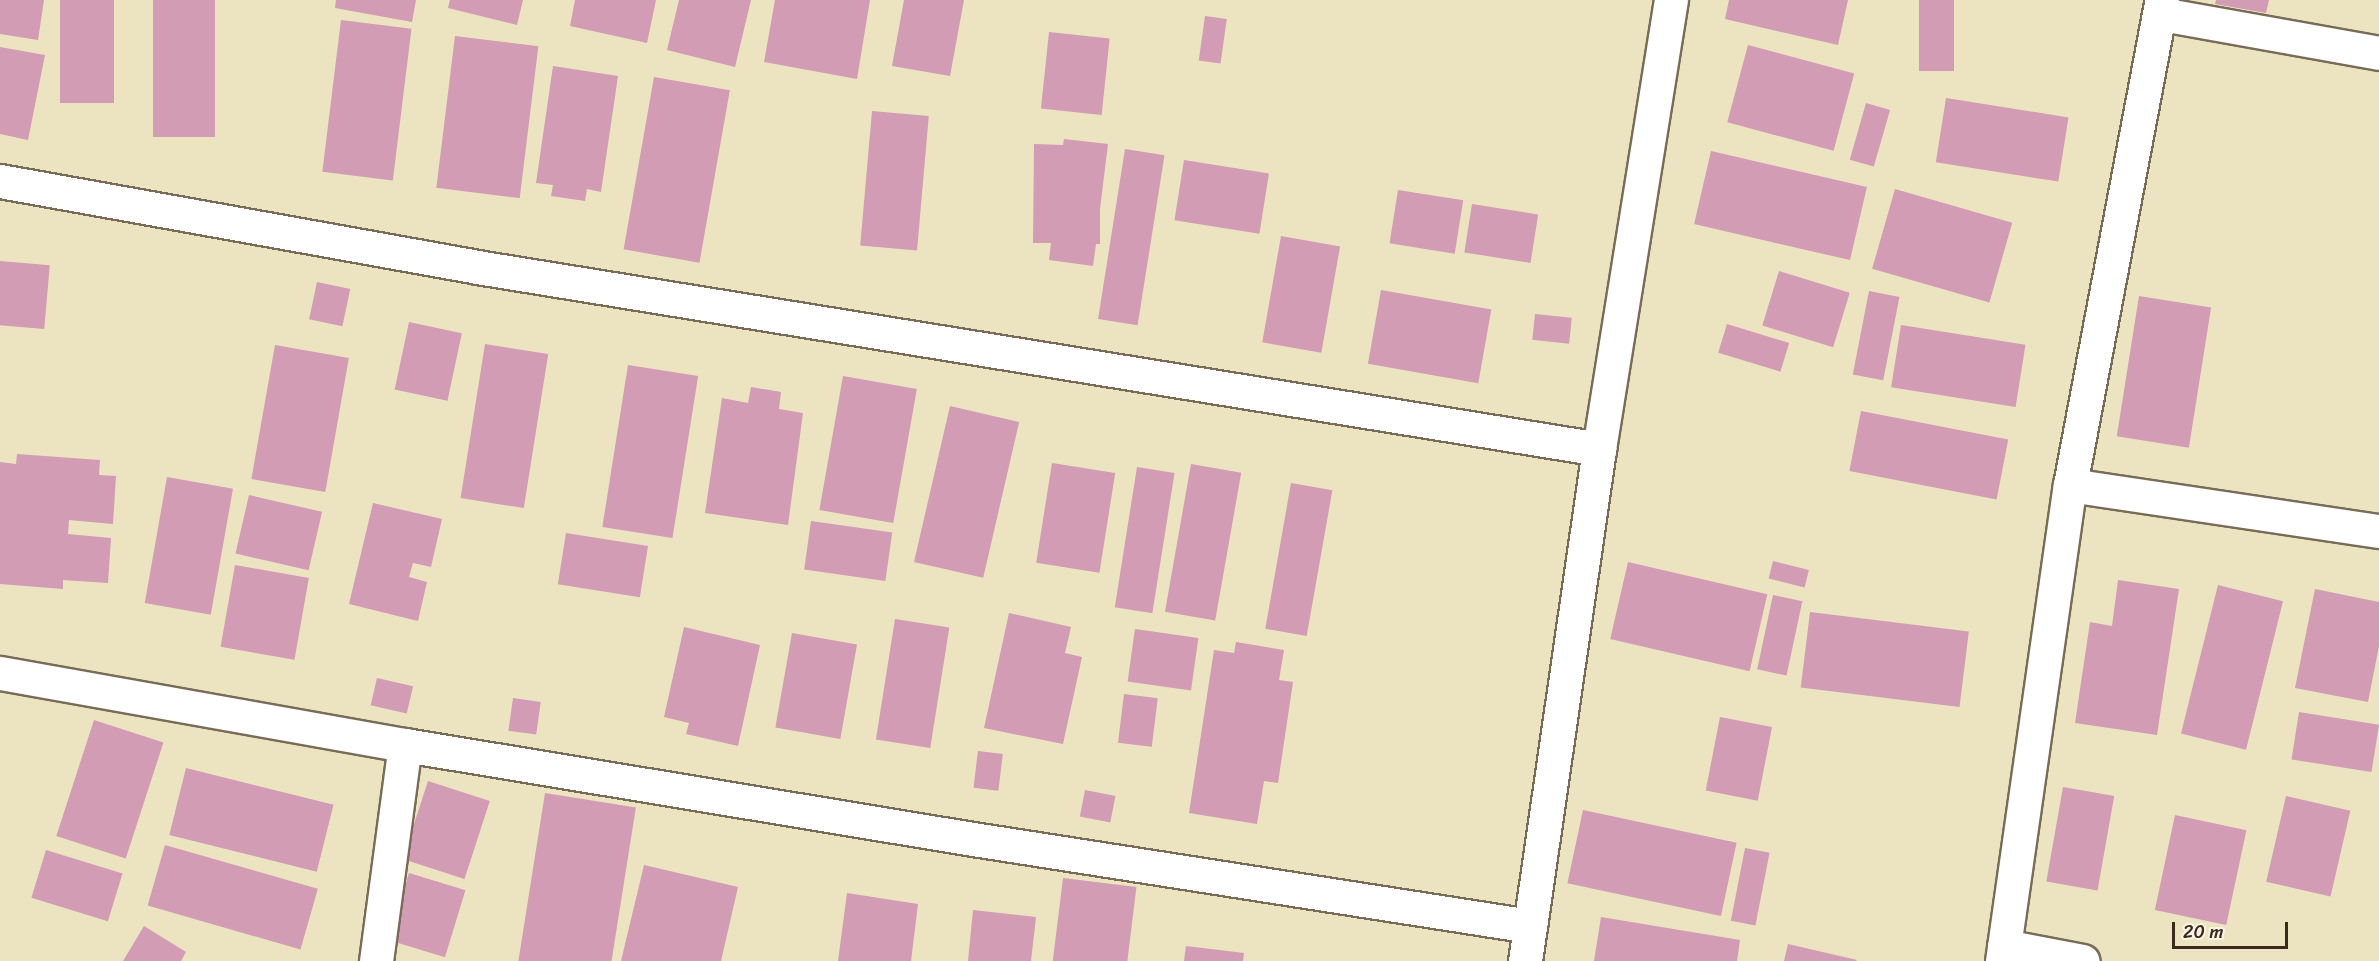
<!DOCTYPE html>
<style>
body{margin:0}
#map{position:relative;width:2379px;height:961px;overflow:hidden;background:#ece3c1;font-family:Sriracha,sans-serif}
div>[style]{position:absolute}
[style*='--x']{left:calc(var(--x)*1px);top:calc(var(--y)*1px);width:calc(var(--w)*1px);rotate:calc(var(--a)*1deg)}
.building>*{inset:0;background:#d19cb4;transform-origin:0 0}
.roads{filter:drop-shadow(2px 0 #796b57) drop-shadow(-2px 0 #796b57) drop-shadow(0 2px #796b57) drop-shadow(0 -2px #796b57)}
.minor>*{height:33px;margin:-16.5px;padding:0 16.5px;transform-origin:16.5px;border-radius:16.5px;background:#fff}
span{translate:-50% -50%;white-space:nowrap;text-align:center;line-height:1.15;-webkit-text-stroke:6px #fcf5e5;paint-order:stroke}
.scale{position:absolute;left:2172px;top:922px;width:116px;height:27px;box-sizing:border-box;border:3px solid #3b2a1e;border-top:0;padding-left:8px;font-size:18px;line-height:21px;white-space:nowrap;color:#3b2a1e;-webkit-text-stroke:4px #fcf5e5;paint-order:stroke}
</style>
<div id="map">
<div class="building">
<i style="clip-path:polygon(0 0,44px 0,38px 40px,0 34px)"></i>
<i style="left:60px;top:0;width:54px;height:103px"></i>
<i style="left:153px;top:0;width:62px;height:137px"></i>
<i style="clip-path:polygon(336px 0,416px 0,412px 22px,335px 8px)"></i>
<i style="clip-path:polygon(450px 0,523px 0,517px 25px,448px 8px)"></i>
<i style="clip-path:polygon(575px 0,656px 0,647px 43px,570px 26px)"></i>
<i style="clip-path:polygon(679px 0,751px 0,735px 67px,667px 50px)"></i>
<i style="clip-path:polygon(775px 0,870px 0,857px 79px,764px 62px)"></i>
<i style="clip-path:polygon(904px 0,964px 0,950px 76px,892px 66px)"></i>
<i style="clip-path:polygon(1729px 0,1848px 0,1838px 45px,1725px 19px)"></i>
<i style="left:1919px;top:0;width:35px;height:71px"></i>
<i style="clip-path:polygon(2216px 0,2269px 0,2266px 13px,2215px 4px)"></i>
<i style="left:1205px;top:16px;width:22px;height:45px;rotate:8deg"></i>
<i style="left:341px;top:20px;width:71px;height:153px;rotate:7deg"></i>
<i style="left:1049px;top:32px;width:61px;height:77px;rotate:6deg"></i>
<i style="left:455px;top:36px;width:84px;height:153px;rotate:7deg"></i>
<i style="left:1748px;top:45px;width:110px;height:80px;rotate:15deg"></i>
<i style="clip-path:polygon(0 47px,45px 55px,28px 140px,0 134px)"></i>
<i style="clip-path:polygon(553px 66px,618px 76px,601px 192px,587px 189px,585px 201px,551px 196px,553px 185px,536px 183px)"></i>
<i style="left:654px;top:77px;width:77px;height:175px;rotate:10deg"></i>
<i style="left:1946px;top:98px;width:124px;height:65px;rotate:9deg"></i>
<i style="left:1866px;top:103px;width:25px;height:59px;rotate:16deg"></i>
<i style="left:872px;top:111px;width:57px;height:135px;rotate:5deg"></i>
<i style="clip-path:polygon(1064px 139px,1108px 144px,1100px 209px,1100px 244px,1096px 244px,1093px 266px,1049px 260px,1051px 243px,1033px 243px,1034px 144px,1063px 145px)"></i>
<i style="left:1125px;top:149px;width:40px;height:172px;rotate:9deg"></i>
<i style="left:1711px;top:151px;width:160px;height:75px;rotate:13deg"></i>
<i style="left:1184px;top:160px;width:86px;height:61px;rotate:9deg"></i>
<i style="left:1895px;top:189px;width:122px;height:83px;rotate:16deg"></i>
<i style="left:1398px;top:190px;width:66px;height:54px;rotate:9deg"></i>
<i style="left:1472px;top:204px;width:67px;height:49px;rotate:9deg"></i>
<i style="left:1281px;top:236px;width:60px;height:108px;rotate:10deg"></i>
<i style="left:0;top:261px;width:50px;height:64px;rotate:5deg"></i>
<i style="left:1779px;top:271px;width:74px;height:57px;rotate:17deg"></i>
<i style="left:317px;top:282px;width:34px;height:38px;rotate:12deg"></i>
<i style="left:1381px;top:290px;width:112px;height:75px;rotate:10deg"></i>
<i style="left:1869px;top:291px;width:31px;height:85px;rotate:11deg"></i>
<i style="left:2139px;top:296px;width:73px;height:142px;rotate:9deg"></i>
<i style="left:1535px;top:314px;width:37px;height:26px;rotate:6deg"></i>
<i style="left:409px;top:322px;width:54px;height:69px;rotate:12deg"></i>
<i style="left:1727px;top:324px;width:65px;height:30px;rotate:17deg"></i>
<i style="left:1901px;top:325px;width:126px;height:63px;rotate:9deg"></i>
<i style="left:485px;top:344px;width:64px;height:156px;rotate:9deg"></i>
<i style="left:275px;top:345px;width:75px;height:136px;rotate:10deg"></i>
<i style="left:628px;top:365px;width:71px;height:164px;rotate:9deg"></i>
<i style="left:843px;top:376px;width:75px;height:136px;rotate:10deg"></i>
<i style="clip-path:polygon(751px 387px,781px 392px,779px 409px,803px 413px,788px 525px,705px 513px,722px 398px,748px 403px)"></i>
<i style="left:950px;top:406px;width:71px;height:160px;rotate:13deg"></i>
<i style="left:1861px;top:411px;width:150px;height:61px;rotate:11deg"></i>
<i style="clip-path:polygon(17px 454px,100px 460px,99px 475px,116px 476px,113px 524px,69px 520px,68px 534px,111px 538px,108px 583px,63px 580px,63px 589px,0 584px,0 462px,16px 464px)"></i>
<i style="left:1052px;top:463px;width:64px;height:101px;rotate:9deg"></i>
<i style="left:1191px;top:464px;width:51px;height:150px;rotate:10deg"></i>
<i style="left:1137px;top:467px;width:38px;height:142px;rotate:9deg"></i>
<i style="left:167px;top:477px;width:67px;height:128px;rotate:10deg"></i>
<i style="left:1291px;top:483px;width:42px;height:148px;rotate:10deg"></i>
<i style="left:249px;top:495px;width:75px;height:60px;rotate:13deg"></i>
<i style="clip-path:polygon(373px 503px,442px 519px,431px 567px,413px 563px,409px 577px,427px 582px,418px 621px,349px 604px)"></i>
<i style="left:811px;top:521px;width:82px;height:49px;rotate:8deg"></i>
<i style="left:566px;top:533px;width:83px;height:52px;rotate:9deg"></i>
<i style="left:1773px;top:561px;width:37px;height:18px;rotate:14deg"></i>
<i style="left:1628px;top:562px;width:143px;height:79px;rotate:13deg"></i>
<i style="left:235px;top:565px;width:75px;height:83px;rotate:10deg"></i>
<i style="clip-path:polygon(2118px 580px,2179px 589px,2157px 735px,2075px 723px,2090px 622px,2112px 626px)"></i>
<i style="left:2218px;top:585px;width:67px;height:153px;rotate:14deg"></i>
<i style="clip-path:polygon(2315px 589px,2379px 602px,2379px 646px,2368px 702px,2295px 688px)"></i>
<i style="left:1773px;top:595px;width:30px;height:76px;rotate:12deg"></i>
<i style="left:1810px;top:612px;width:160px;height:76px;rotate:7deg"></i>
<i style="clip-path:polygon(1009px 613px,1071px 627px,1065px 653px,1082px 657px,1063px 744px,984px 728px)"></i>
<i style="left:895px;top:619px;width:55px;height:122px;rotate:9deg"></i>
<i style="clip-path:polygon(684px 627px,760px 645px,738px 746px,686px 734px,689px 723px,664px 717px)"></i>
<i style="left:1135px;top:629px;width:64px;height:53px;rotate:8deg"></i>
<i style="left:792px;top:633px;width:66px;height:96px;rotate:10deg"></i>
<i style="clip-path:polygon(1236px 642px,1284px 650px,1279px 680px,1293px 682px,1278px 783px,1264px 781px,1257px 824px,1189px 813px,1214px 650px,1234px 653px)"></i>
<i style="left:377px;top:678px;width:37px;height:28px;rotate:13deg"></i>
<i style="left:1124px;top:694px;width:34px;height:49px;rotate:7deg"></i>
<i style="left:513px;top:698px;width:28px;height:33px;rotate:8deg"></i>
<i style="left:2299px;top:712px;width:81px;height:48px;rotate:9deg"></i>
<i style="left:1720px;top:717px;width:53px;height:75px;rotate:11deg"></i>
<i style="left:94px;top:720px;width:73px;height:122px;rotate:18deg"></i>
<i style="left:978px;top:751px;width:25px;height:37px;rotate:7deg"></i>
<i style="left:186px;top:768px;width:152px;height:69px;rotate:14deg"></i>
<i style="left:428px;top:781px;width:65px;height:82px;rotate:18deg"></i>
<i style="left:2063px;top:787px;width:52px;height:96px;rotate:10deg"></i>
<i style="left:1085px;top:790px;width:31px;height:27px;rotate:11deg"></i>
<i style="left:545px;top:793px;width:92px;height:170px;rotate:9deg"></i>
<i style="left:2286px;top:796px;width:66px;height:88px;rotate:13deg"></i>
<i style="left:1583px;top:810px;width:157px;height:75px;rotate:12deg"></i>
<i style="left:2175px;top:815px;width:73px;height:97px;rotate:12deg"></i>
<i style="left:165px;top:845px;width:159px;height:63px;rotate:16deg"></i>
<i style="left:1745px;top:848px;width:25px;height:74px;rotate:11deg"></i>
<i style="left:46px;top:850px;width:80px;height:50px;rotate:17deg"></i>
<i style="clip-path:polygon(644px 865px,738px 887px,721px 961px,621px 961px)"></i>
<i style="left:409px;top:873px;width:59px;height:70px;rotate:17deg"></i>
<i style="left:1063px;top:878px;width:74px;height:84px;rotate:7deg"></i>
<i style="clip-path:polygon(847px 893px,918px 904px,911px 961px,838px 961px)"></i>
<i style="clip-path:polygon(973px 910px,1036px 917px,1031px 961px,968px 961px)"></i>
<i style="clip-path:polygon(1601px 917px,1740px 940px,1737px 961px,1594px 961px)"></i>
<i style="clip-path:polygon(144px 926px,186px 952px,181px 961px,123px 961px)"></i>
<i style="clip-path:polygon(1788px 944px,1857px 960px,1856px 961px,1784px 961px)"></i>
<i style="clip-path:polygon(1186px 946px,1244px 953px,1243px 961px,1184px 961px)"></i>
</div>
<div class="roads">
<div class="minor">
<i style="--x:2161;--y:14;--w:221;--a:10.1"></i>
<i style="--x:0;--y:181;--w:485;--a:10.2"></i>
<i style="--x:477;--y:267;--w:1137;--a:9.21"></i>
<i style="--x:2070;--y:485;--w:312;--a:8.5"></i>
<i style="--x:0;--y:673;--w:411;--a:10.1"></i>
<i style="--x:405;--y:745;--w:576;--a:9.4"></i>
<i style="--x:973;--y:839;--w:564;--a:8.88"></i>
<i style="--x:2004;--y:946;--w:80;--a:10.8"></i>
<i style="--x:376;--y:961;--w:218;--a:-82.4"></i>
<i style="--x:1525;--y:961;--w:517;--a:-81.78"></i>
<i style="--x:1599;--y:449;--w:455;--a:-80.9"></i>
<i style="--x:2002;--y:961;--w:481;--a:-81.9"></i>
<i style="--x:2070;--y:485;--w:494;--a:-79.3"></i>
</div>
</div>
<div class="scale">20 m</div>
</div>
